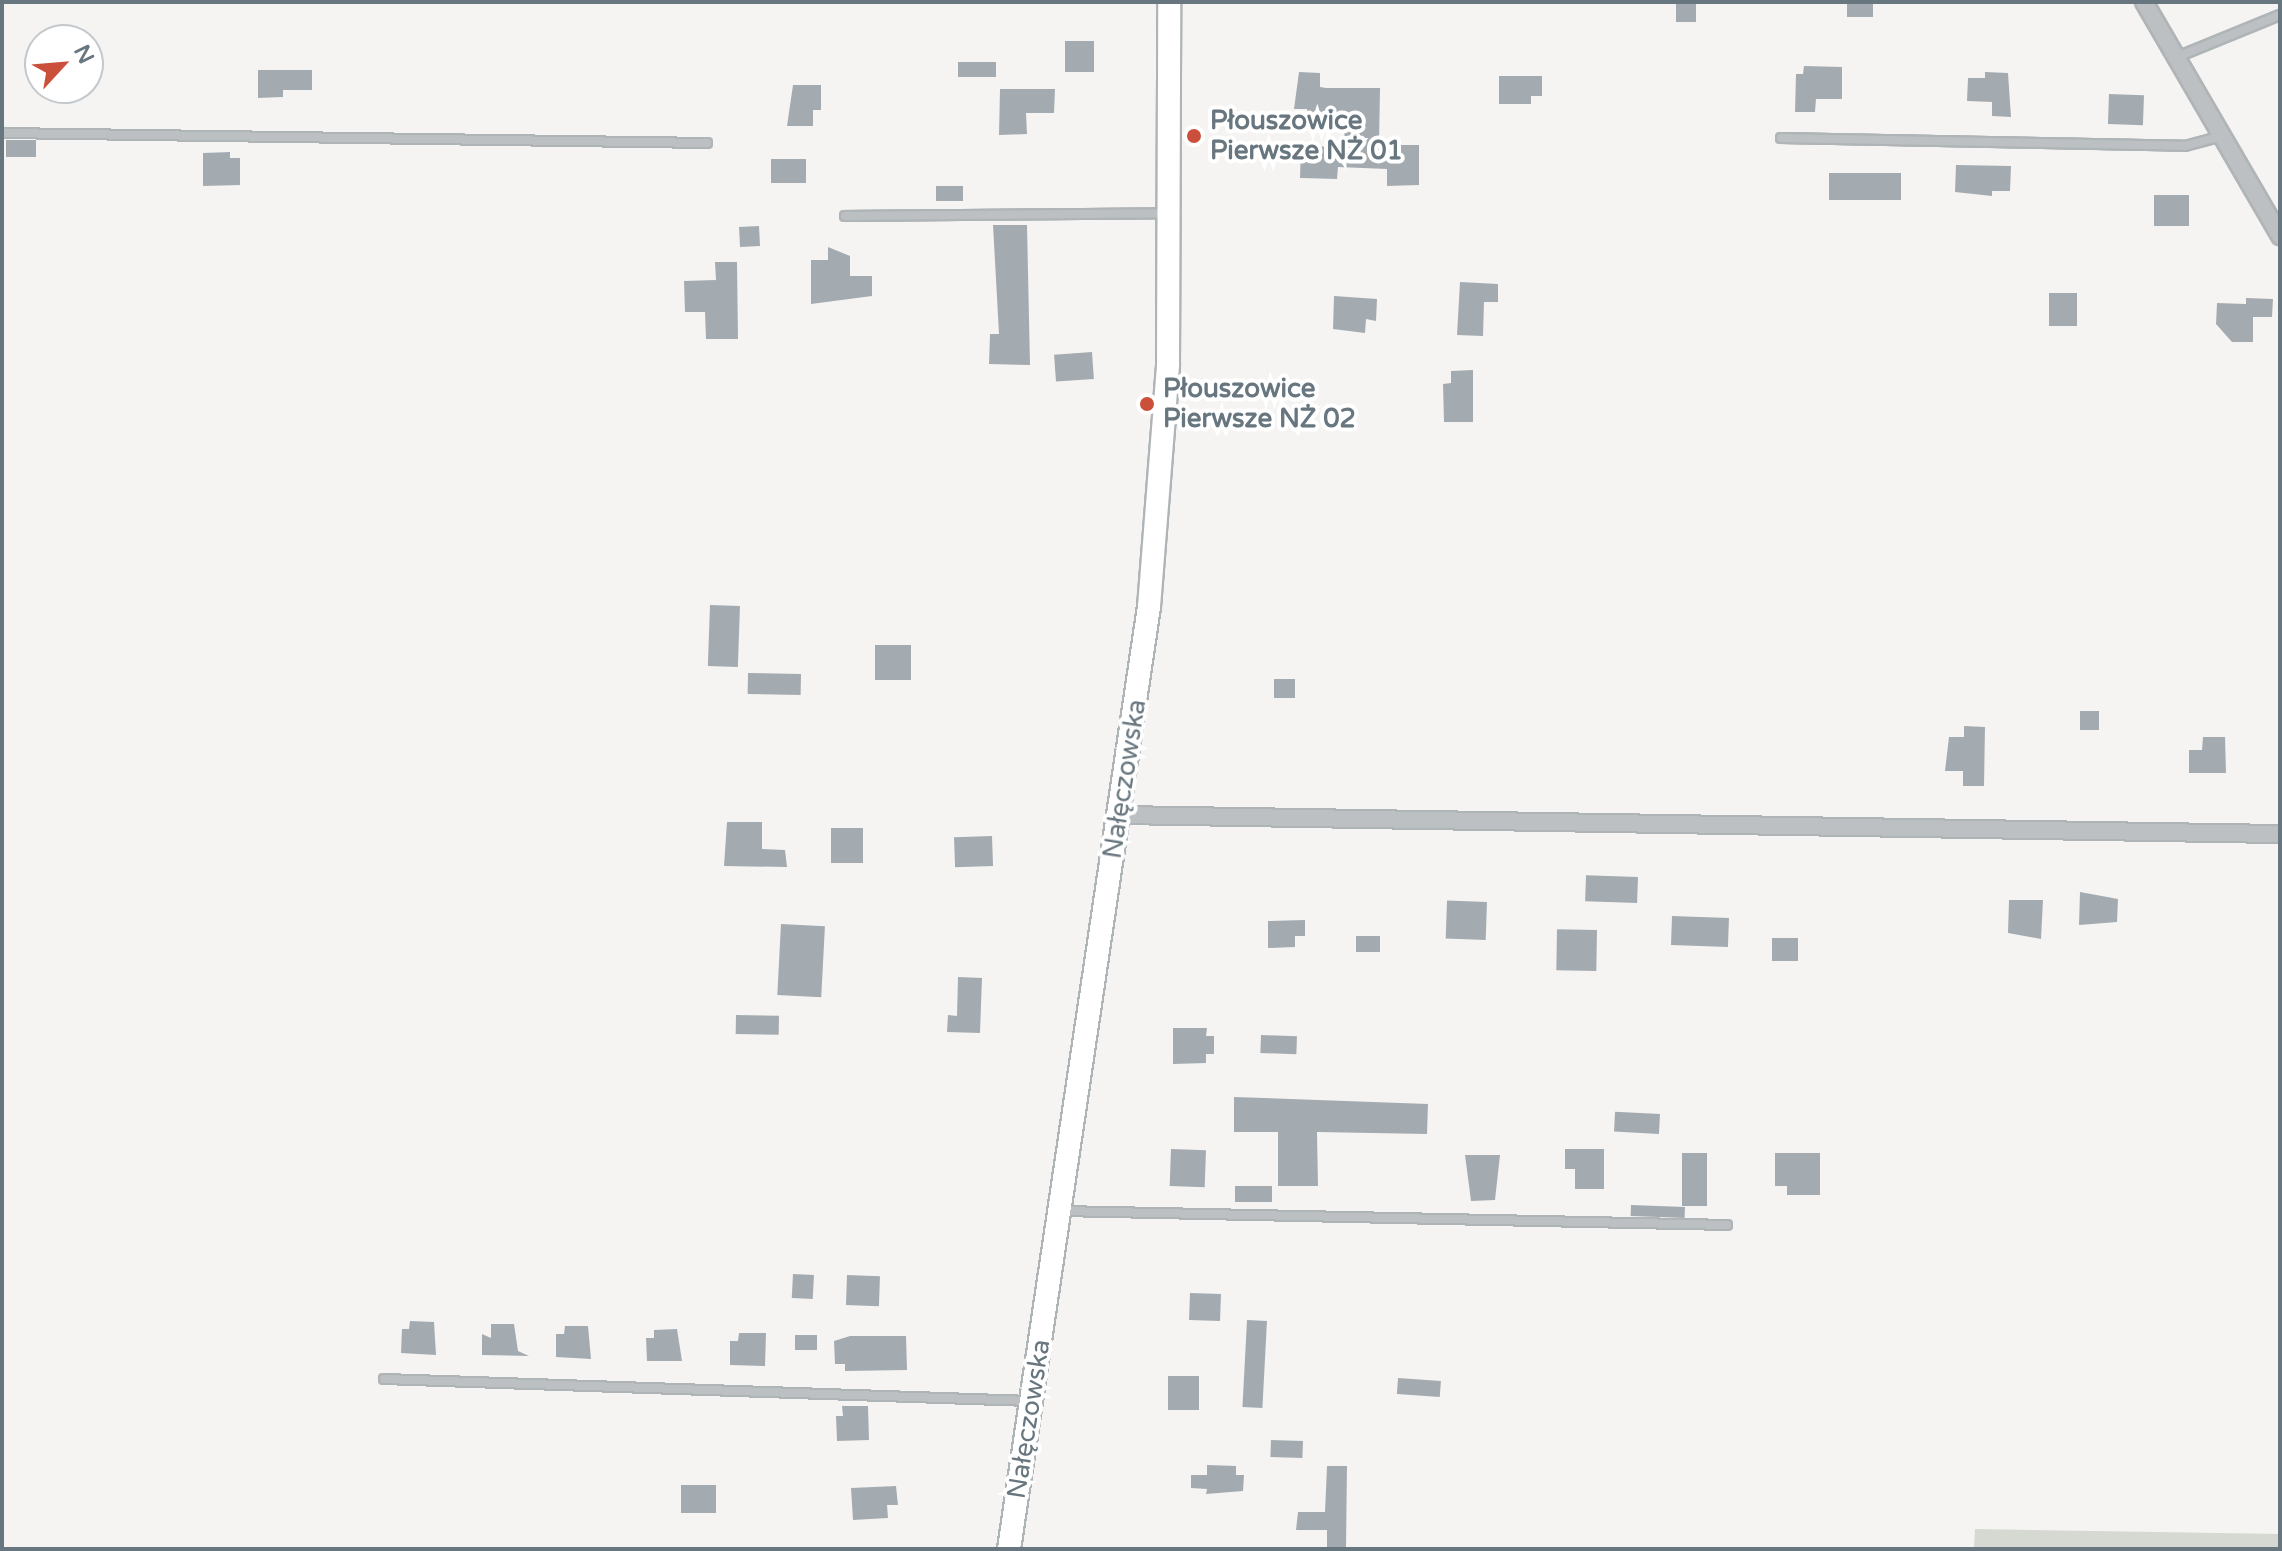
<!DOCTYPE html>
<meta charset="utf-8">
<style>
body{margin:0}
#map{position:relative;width:2282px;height:1551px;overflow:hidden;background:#f5f4f2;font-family:"Varela Round",sans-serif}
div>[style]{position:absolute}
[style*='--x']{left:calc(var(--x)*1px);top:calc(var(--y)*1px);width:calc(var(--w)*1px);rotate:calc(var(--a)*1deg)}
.green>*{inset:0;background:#d5d9d1}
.building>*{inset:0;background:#a4abb0;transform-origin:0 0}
.roads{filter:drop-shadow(2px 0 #afb4b7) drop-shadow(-2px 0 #afb4b7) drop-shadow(0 2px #afb4b7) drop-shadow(0 -2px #afb4b7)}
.service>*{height:8px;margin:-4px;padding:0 4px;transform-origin:4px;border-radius:4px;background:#bcc0c3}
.minor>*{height:16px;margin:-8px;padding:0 8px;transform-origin:8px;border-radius:8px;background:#bcc0c3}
.secondary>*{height:22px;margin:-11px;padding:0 11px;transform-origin:11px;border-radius:11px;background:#fff}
.dots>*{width:22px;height:22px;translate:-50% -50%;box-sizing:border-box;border:4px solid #fff;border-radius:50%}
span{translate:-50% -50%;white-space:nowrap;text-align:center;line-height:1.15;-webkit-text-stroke:8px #fff;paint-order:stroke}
.poi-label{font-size:26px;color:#68767f;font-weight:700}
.left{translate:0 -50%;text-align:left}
.street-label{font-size:26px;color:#68767f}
.frame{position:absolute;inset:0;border:4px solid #68767f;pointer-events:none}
.north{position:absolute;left:24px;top:24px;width:80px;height:80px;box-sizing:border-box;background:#fff;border:2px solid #c3c8cc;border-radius:50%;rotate:64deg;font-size:22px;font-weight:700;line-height:32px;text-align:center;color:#68767f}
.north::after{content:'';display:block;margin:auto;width:28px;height:36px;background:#cb503b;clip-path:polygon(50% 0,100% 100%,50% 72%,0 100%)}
</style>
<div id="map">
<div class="green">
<i style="clip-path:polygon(1975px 1529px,2280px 1534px,2280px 1549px,1974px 1549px)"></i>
</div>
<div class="building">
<i style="left:1676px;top:2px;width:20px;height:20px"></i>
<i style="left:1847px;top:2px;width:26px;height:15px"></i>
<i style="left:1094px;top:41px;width:31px;height:29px;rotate:90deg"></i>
<i style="left:958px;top:62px;width:38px;height:15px"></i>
<i style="clip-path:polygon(1804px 66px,1842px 67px,1842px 99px,1816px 99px,1815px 112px,1795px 112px,1796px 74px,1803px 74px)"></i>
<i style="clip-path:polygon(258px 70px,312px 70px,312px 90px,283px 90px,283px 97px,258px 98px)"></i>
<i style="clip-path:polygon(1299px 72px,1320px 73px,1320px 87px,1326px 88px,1380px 88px,1379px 145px,1419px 145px,1419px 185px,1387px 186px,1387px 169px,1338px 167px,1337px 179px,1300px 178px,1301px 146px,1344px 147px,1345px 116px,1307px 115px,1307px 109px,1294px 109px)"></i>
<i style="clip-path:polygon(1985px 72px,2008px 73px,2011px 117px,1992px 116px,1992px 102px,1967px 101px,1968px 78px,1985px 78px)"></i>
<i style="clip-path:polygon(1499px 76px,1542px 76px,1542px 96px,1531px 96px,1531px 104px,1499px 104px)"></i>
<i style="clip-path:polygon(793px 85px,821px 85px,821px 110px,813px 110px,813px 126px,787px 126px)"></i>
<i style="clip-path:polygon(1000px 89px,1055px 89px,1054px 113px,1026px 113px,1027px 134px,999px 135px)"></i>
<i style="left:2109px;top:94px;width:35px;height:30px;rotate:2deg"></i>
<i style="left:6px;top:140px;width:30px;height:17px"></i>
<i style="clip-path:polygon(230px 152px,230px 158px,240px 158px,240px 185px,203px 186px,203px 153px)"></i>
<i style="left:771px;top:159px;width:35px;height:24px"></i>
<i style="clip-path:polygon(1956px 165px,2011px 166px,2010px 191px,1992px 191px,1992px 196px,1955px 192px)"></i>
<i style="left:1829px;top:173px;width:72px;height:27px"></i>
<i style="left:936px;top:186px;width:27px;height:15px"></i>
<i style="left:2154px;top:195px;width:35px;height:31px"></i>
<i style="clip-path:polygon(993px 225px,1027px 225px,1030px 365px,989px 364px,990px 334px,999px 334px)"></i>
<i style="left:759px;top:226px;width:20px;height:20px;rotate:87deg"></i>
<i style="clip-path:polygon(828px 247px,850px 256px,850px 276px,872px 276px,872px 296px,811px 304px,811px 260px,828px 260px)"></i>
<i style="clip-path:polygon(715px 262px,737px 262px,738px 339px,706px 339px,705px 312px,685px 312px,684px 281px,716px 280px)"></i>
<i style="clip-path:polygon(1460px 282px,1498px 284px,1498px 302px,1484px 302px,1483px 336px,1457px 335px)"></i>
<i style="left:2049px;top:293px;width:28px;height:33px"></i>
<i style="clip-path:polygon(1334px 296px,1377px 299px,1376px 321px,1366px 319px,1365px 333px,1333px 329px)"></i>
<i style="clip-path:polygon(2246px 298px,2273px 299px,2272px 317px,2253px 317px,2253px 342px,2232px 342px,2216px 324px,2217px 303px,2246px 304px)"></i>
<i style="left:1092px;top:352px;width:27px;height:38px;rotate:86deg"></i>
<i style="clip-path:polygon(1473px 370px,1473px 422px,1444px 422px,1443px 384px,1451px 383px,1451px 371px)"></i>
<i style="left:710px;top:605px;width:30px;height:61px;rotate:2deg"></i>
<i style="left:875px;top:645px;width:36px;height:35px"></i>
<i style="left:748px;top:673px;width:53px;height:21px;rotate:1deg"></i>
<i style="left:1274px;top:679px;width:21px;height:19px"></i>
<i style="left:2080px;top:711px;width:19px;height:19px"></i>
<i style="clip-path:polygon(1964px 726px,1985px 727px,1984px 786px,1963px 786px,1963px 771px,1945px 771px,1949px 737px,1964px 737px)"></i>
<i style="clip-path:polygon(2203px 737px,2225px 737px,2226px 773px,2189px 773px,2189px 750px,2202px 750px)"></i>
<i style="clip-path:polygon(727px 822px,762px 822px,762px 849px,785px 850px,787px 867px,724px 866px)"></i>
<i style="left:831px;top:828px;width:32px;height:35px"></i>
<i style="left:992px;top:836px;width:30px;height:38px;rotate:88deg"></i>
<i style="left:1638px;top:877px;width:26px;height:52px;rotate:92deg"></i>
<i style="clip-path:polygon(2080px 892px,2118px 899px,2117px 922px,2079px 925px)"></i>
<i style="clip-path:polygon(2009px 900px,2043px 900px,2041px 939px,2008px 933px)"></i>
<i style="left:1487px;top:902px;width:38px;height:40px;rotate:92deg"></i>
<i style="left:1672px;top:916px;width:57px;height:29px;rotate:2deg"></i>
<i style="clip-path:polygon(1305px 920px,1305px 936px,1295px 936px,1295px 947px,1268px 948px,1268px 921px)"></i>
<i style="left:781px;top:924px;width:44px;height:71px;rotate:3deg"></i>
<i style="left:1597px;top:930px;width:41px;height:40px;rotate:91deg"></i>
<i style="left:1356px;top:936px;width:24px;height:16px"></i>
<i style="left:1772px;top:938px;width:26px;height:23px"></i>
<i style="clip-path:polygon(958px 977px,982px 978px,980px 1033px,947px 1032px,948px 1015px,957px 1016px)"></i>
<i style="left:736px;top:1015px;width:43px;height:19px;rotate:1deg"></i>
<i style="clip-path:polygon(1173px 1028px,1207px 1028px,1206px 1036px,1214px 1036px,1214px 1054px,1206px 1054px,1206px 1063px,1173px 1064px)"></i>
<i style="left:1261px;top:1035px;width:36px;height:18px;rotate:2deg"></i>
<i style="clip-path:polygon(1234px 1097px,1428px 1104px,1427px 1134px,1317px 1132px,1318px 1186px,1278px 1186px,1278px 1132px,1234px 1132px)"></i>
<i style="left:1660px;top:1114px;width:20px;height:45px;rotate:93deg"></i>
<i style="left:1171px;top:1149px;width:35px;height:37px;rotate:2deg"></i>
<i style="clip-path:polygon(1565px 1149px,1604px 1149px,1604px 1189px,1575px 1189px,1575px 1169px,1565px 1169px)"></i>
<i style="left:1682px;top:1153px;width:25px;height:53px"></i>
<i style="clip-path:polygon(1775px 1153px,1820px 1153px,1820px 1195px,1787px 1195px,1787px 1186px,1775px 1186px)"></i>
<i style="clip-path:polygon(1465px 1155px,1500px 1155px,1495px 1200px,1471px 1201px)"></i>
<i style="left:1235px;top:1186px;width:37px;height:16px"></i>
<i style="left:1631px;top:1205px;width:54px;height:11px;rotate:2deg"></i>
<i style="left:793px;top:1274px;width:21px;height:24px;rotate:3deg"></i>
<i style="left:847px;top:1275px;width:33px;height:30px;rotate:2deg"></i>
<i style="left:1190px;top:1293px;width:31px;height:27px;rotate:2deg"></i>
<i style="left:1247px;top:1320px;width:20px;height:87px;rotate:3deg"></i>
<i style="clip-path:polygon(410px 1321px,434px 1322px,436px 1355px,401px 1353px,402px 1329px,409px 1329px)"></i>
<i style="clip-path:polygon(491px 1324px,514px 1324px,518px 1351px,529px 1356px,482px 1355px,482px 1334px,491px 1338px)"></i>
<i style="clip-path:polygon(565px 1326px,588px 1326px,591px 1359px,556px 1357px,556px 1334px,564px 1334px)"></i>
<i style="clip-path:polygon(677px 1329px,682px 1361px,647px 1361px,646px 1338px,654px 1338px,654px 1330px)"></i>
<i style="clip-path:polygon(739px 1333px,766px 1333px,765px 1366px,730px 1365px,730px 1341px,738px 1341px)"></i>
<i style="left:817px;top:1335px;width:15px;height:22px;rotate:90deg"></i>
<i style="clip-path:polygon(850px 1336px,906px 1336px,907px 1370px,845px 1371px,845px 1364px,835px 1364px,834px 1341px)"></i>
<i style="left:1168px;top:1376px;width:31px;height:34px"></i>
<i style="left:1398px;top:1378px;width:43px;height:16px;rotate:4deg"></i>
<i style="clip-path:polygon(842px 1406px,868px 1406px,869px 1440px,837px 1441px,836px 1416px,843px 1416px)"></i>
<i style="left:1271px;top:1440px;width:32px;height:17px;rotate:2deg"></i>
<i style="clip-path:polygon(1207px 1465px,1236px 1466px,1236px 1475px,1244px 1475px,1243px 1491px,1206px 1494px,1207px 1489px,1191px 1488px,1191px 1475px,1207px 1475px)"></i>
<i style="clip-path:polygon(1327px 1466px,1347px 1466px,1346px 1549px,1327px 1549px,1327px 1530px,1296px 1530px,1298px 1512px,1325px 1512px)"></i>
<i style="left:681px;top:1485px;width:35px;height:28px"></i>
<i style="clip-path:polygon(896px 1486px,898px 1505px,887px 1505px,888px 1518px,853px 1520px,851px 1488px)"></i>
</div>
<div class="roads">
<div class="service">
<i style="--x:2177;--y:57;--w:111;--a:-22.2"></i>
<i style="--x:2;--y:133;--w:705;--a:0.81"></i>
<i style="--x:1781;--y:138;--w:404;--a:1.1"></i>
<i style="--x:2185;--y:146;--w:38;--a:-15"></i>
<i style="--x:845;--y:216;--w:324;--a:-0.5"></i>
<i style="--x:1061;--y:1211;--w:666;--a:1.2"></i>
<i style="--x:384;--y:1379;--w:647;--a:1.95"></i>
</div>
<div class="minor">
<i style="--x:2144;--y:2;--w:271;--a:59.8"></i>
<i style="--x:1120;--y:815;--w:1160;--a:0.94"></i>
</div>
<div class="secondary">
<i style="--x:1009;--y:1549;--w:952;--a:-81.55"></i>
<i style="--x:1149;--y:607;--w:244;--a:-85.5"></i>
<i style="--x:1168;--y:364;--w:362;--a:-89.8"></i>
</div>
</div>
<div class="dots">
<i style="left:1194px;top:136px;background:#cb503b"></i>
<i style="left:1147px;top:404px;background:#cb503b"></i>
</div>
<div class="poi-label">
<span class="left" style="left:1210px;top:136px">Płouszowice<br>Pierwsze NŻ 01</span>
<span class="left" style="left:1163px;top:404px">Płouszowice<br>Pierwsze NŻ 02</span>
</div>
<div class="street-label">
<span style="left:1125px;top:779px;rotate:-81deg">Nałęczowska</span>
<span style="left:1029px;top:1419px;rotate:-81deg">Nałęczowska</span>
</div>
<div class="frame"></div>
<div class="north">N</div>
</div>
